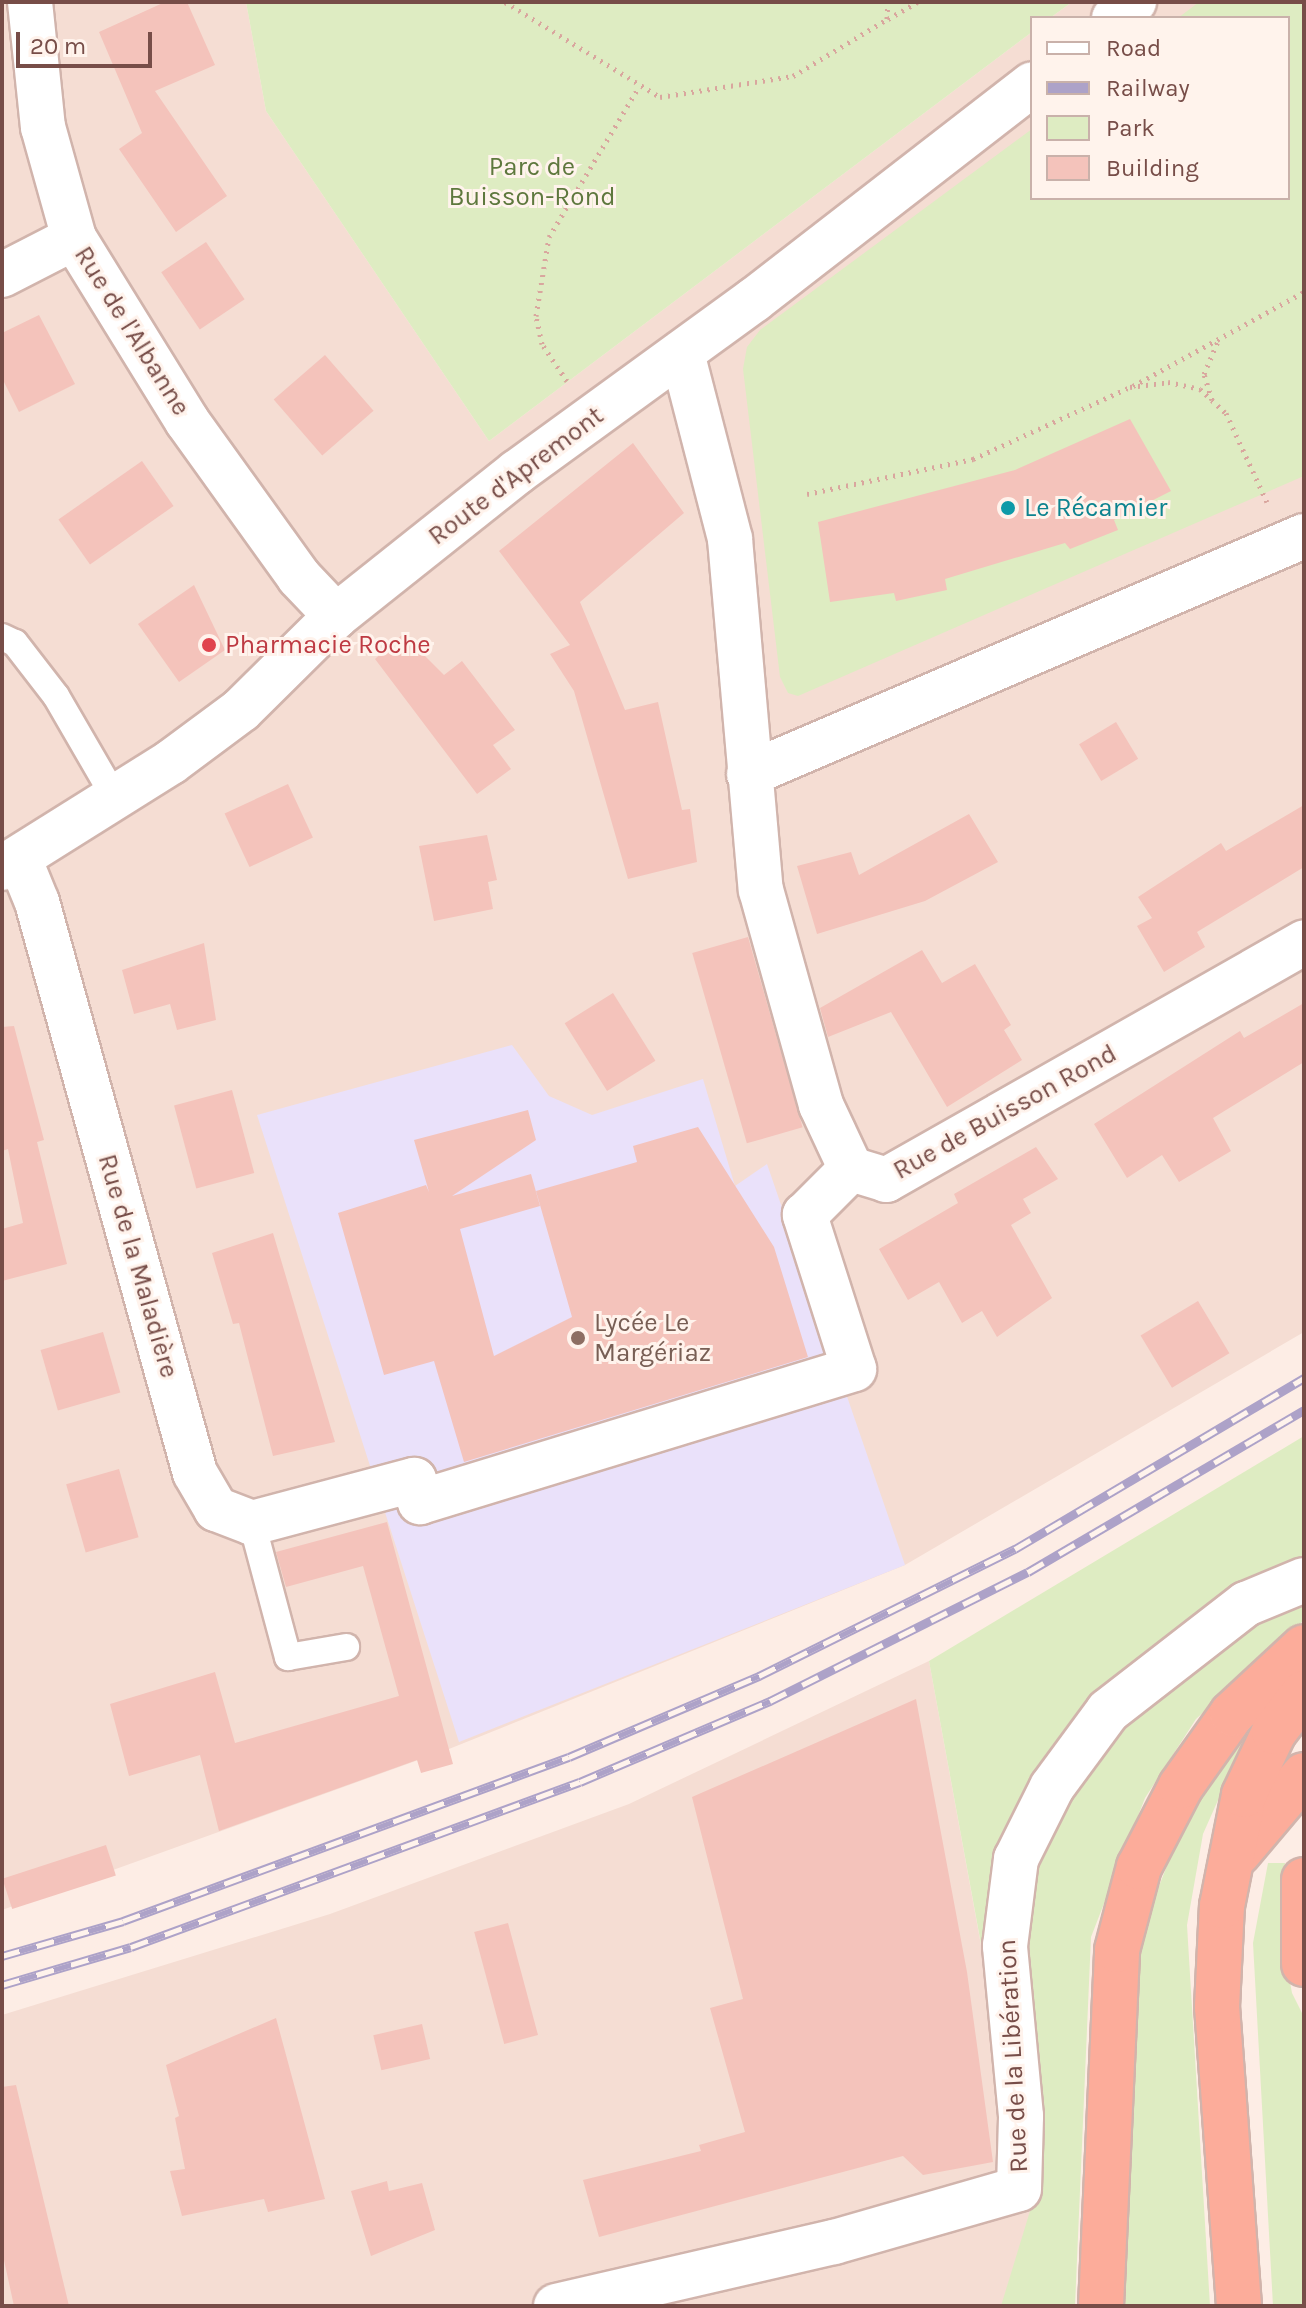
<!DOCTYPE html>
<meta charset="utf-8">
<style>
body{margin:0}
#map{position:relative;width:1306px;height:2308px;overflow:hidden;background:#fdede5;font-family:Karla,sans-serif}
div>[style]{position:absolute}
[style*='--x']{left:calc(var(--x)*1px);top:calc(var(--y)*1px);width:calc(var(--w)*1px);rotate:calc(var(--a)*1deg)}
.residential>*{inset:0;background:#f5ddd3}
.education>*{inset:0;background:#eae1fa}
.green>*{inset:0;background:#deecc2}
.building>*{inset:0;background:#f4c3bb;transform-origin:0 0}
.path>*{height:5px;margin-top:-2.5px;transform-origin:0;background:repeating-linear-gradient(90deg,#d9a69e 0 2px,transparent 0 8px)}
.roads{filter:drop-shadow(2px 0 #d1b4ac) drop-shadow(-2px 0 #d1b4ac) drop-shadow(0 2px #d1b4ac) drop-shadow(0 -2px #d1b4ac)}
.service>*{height:26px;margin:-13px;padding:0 13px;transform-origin:13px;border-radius:13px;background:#fff}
.minor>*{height:44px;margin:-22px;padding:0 22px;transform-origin:22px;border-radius:22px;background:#fff}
.secondary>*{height:44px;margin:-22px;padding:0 22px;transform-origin:22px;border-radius:22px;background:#fff}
.trunk>*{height:44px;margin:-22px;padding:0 22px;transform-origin:22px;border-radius:22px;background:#fcac9a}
.rail>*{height:9px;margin-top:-4.5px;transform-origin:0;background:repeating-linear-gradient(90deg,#fff3ec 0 18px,#ada2c8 0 36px);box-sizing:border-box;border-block:2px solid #ada2c8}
.dots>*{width:22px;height:22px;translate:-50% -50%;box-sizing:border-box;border:4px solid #fff3ec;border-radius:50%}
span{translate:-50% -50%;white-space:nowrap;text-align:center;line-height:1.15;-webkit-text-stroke:6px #fff3ec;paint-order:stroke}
.park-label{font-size:26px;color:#5e783d}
.street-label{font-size:26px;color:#774d48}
.culture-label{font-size:26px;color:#0d838f}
.left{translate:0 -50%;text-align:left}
.health-label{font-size:26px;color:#be3a42}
.education-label{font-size:26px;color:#785e54}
.frame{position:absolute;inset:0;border:4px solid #774d48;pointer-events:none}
.legend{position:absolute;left:1030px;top:16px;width:260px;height:184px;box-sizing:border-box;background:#fff3ec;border:2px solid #c9b1aa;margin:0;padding:10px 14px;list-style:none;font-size:24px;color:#774d48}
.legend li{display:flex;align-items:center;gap:16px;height:40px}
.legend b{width:40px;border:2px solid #c9b1aa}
.scale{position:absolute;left:16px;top:32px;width:136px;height:36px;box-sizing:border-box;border:4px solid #774d48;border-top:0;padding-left:10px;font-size:24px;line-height:28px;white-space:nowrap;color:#774d48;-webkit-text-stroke:6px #fff3ec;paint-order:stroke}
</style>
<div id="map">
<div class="residential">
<i style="clip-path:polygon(2px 2px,246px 2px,266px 111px,489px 441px,1032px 32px,1032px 198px,1288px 198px,1288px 18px,1050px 18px,1072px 2px,1304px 2px,1304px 1332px,905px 1565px,449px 1749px,2px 1910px)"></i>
<i style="clip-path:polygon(929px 1661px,1047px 2306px,2px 2306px,2px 2015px,330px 1914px,629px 1804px)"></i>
</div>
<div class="education">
<i style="clip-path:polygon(512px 1045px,549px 1096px,592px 1115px,703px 1079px,735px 1186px,767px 1164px,905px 1565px,459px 1742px,257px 1115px)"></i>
</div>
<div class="green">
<i style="clip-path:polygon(246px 2px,1072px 2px,1050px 18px,1032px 18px,1032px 32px,489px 441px,266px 111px)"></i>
<i style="clip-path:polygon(1199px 2px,1304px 2px,1304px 476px,798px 696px,788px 693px,780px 677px,743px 369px,747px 347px,760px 330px,1032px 129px,1032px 198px,1288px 198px,1288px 18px,1178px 18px)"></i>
<i style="clip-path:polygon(1304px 1436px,1304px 1620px,1196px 1719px,1145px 1798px,1091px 1937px,1075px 2306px,1001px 2306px,1030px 2211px,929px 1661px)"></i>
<i style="clip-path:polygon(1254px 1719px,1203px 1834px,1187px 1925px,1210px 2306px,1117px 2306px,1136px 1977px,1150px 1909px,1194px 1797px)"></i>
<i style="clip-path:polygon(1268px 1863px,1285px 1863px,1280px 1928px,1292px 1993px,1304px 2017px,1304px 2306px,1273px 2306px,1253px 1943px)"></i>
</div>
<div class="building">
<i style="clip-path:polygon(165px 2px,187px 2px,215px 65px,155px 91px,227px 196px,176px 232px,119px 149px,142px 133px,99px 32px)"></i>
<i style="left:206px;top:242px;width:69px;height:54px;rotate:56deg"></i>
<i style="clip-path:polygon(39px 315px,75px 384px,19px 412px,2px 378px,2px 333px)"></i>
<i style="left:325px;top:355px;width:74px;height:68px;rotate:49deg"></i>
<i style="clip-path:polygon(1130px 419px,1171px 491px,1114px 520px,1118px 530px,1070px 549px,1065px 543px,945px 579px,947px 590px,896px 601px,894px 593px,830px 602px,818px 522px,1015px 470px)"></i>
<i style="clip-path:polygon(633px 443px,684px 513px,580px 602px,625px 710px,658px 702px,682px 810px,690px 809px,697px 862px,628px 879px,574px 691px,550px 654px,570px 645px,499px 551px)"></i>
<i style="left:142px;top:461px;width:55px;height:102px;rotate:55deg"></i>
<i style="clip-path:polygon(194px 585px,225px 650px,179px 682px,138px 624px)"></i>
<i style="clip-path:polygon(403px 634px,444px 675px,462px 661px,515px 730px,493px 745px,511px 769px,477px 794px,375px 659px)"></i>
<i style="left:1116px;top:722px;width:43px;height:43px;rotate:59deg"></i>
<i style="left:288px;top:784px;width:59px;height:70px;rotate:65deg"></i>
<i style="clip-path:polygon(1304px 805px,1304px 867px,1197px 932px,1205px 947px,1164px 972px,1137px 926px,1152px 918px,1138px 897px,1221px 843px,1226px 851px)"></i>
<i style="clip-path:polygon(969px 814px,998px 862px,925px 901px,817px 934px,797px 866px,851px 852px,859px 875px)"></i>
<i style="clip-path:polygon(487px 835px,497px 880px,488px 882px,493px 909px,434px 921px,419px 846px)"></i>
<i style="left:748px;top:937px;width:198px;height:58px;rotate:74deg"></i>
<i style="clip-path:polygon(204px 943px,216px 1020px,177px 1030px,170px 1004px,134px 1014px,122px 970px)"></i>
<i style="clip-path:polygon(922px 950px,942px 983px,975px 964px,1011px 1025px,1004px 1030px,1022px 1060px,947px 1107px,891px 1012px,828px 1037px,820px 1008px)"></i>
<i style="left:613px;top:993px;width:80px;height:57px;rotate:58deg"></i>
<i style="clip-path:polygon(1304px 1003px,1304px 1062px,1213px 1118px,1231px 1151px,1179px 1182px,1162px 1155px,1127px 1178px,1094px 1124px,1240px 1031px,1244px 1038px)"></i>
<i style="clip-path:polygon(14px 1026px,44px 1140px,37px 1142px,67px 1264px,2px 1281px,2px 1229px,23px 1223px,8px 1149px,2px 1151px,2px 1027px)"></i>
<i style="left:232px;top:1090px;width:86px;height:60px;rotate:75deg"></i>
<i style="clip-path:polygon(528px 1110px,536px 1140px,452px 1196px,531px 1174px,540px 1206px,460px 1229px,494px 1356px,572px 1317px,536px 1191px,637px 1162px,633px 1146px,698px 1127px,774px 1247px,808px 1357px,464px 1462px,434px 1361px,384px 1375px,338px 1213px,426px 1185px,429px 1192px,414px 1140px)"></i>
<i style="clip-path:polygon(1036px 1147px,1058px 1179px,1023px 1199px,1031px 1213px,1011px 1225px,1052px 1298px,997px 1337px,982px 1311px,962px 1323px,939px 1282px,908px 1300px,879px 1249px,958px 1203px,954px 1194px)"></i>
<i style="clip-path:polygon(273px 1233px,335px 1442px,273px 1456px,239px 1323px,233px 1324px,212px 1253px)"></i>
<i style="left:1198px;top:1301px;width:61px;height:67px;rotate:59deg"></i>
<i style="left:103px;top:1332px;width:63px;height:65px;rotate:74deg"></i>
<i style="left:119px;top:1469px;width:71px;height:55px;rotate:74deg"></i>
<i style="clip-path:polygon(387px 1522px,453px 1764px,421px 1773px,417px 1760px,219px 1831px,200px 1755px,129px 1776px,110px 1704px,215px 1672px,235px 1743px,399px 1696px,363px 1566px,286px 1587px,276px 1552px)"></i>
<i style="clip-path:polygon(916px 1699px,967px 1972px,993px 2162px,923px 2175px,903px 2156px,599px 2237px,583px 2180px,701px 2151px,699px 2145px,745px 2132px,710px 2008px,743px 1999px,692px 1797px)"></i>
<i style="left:106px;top:1845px;width:32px;height:109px;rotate:72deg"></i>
<i style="left:508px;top:1923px;width:116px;height:35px;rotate:75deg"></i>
<i style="clip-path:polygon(276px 2018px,325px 2199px,268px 2212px,264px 2199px,182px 2216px,170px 2171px,185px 2169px,175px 2118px,179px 2116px,166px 2065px)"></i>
<i style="left:422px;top:2024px;width:36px;height:50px;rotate:77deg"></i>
<i style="clip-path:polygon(16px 2085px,69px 2306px,14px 2306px,2px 2251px,2px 2087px)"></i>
<i style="clip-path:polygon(387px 2181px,389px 2191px,422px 2183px,435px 2230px,371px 2256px,351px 2191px)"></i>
</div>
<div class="path">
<i style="--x:505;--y:2;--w:182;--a:31.5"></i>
<i style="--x:660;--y:97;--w:135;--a:-9"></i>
<i style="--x:793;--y:76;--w:110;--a:-31.2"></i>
<i style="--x:887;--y:19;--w:17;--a:-87"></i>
<i style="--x:888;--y:19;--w:34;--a:-30"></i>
<i style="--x:567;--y:381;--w:45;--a:-124"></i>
<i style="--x:542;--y:344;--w:29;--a:-102"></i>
<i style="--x:536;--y:316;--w:80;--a:-80.7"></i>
<i style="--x:549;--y:237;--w:174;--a:-59.1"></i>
<i style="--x:1133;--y:386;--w:195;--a:-28.8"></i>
<i style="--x:1212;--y:400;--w:27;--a:-107"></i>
<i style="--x:1204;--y:374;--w:38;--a:-67"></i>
<i style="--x:807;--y:494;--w:170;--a:-11.9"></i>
<i style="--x:973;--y:459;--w:173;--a:-24.6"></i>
<i style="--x:1130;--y:387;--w:38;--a:-7"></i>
<i style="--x:1168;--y:382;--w:33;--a:12"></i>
<i style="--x:1200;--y:389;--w:35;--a:43"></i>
<i style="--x:1226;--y:413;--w:98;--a:65.3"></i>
</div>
<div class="roads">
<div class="service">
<i style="--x:2;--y:637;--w:14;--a:25"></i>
<i style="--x:15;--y:643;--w:67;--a:52.3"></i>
<i style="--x:56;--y:696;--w:116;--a:59.9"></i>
<i style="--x:252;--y:1523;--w:139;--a:75"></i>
<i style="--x:288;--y:1657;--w:59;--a:-9.8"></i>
</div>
<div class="minor">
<i style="--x:30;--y:2;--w:126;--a:84.1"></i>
<i style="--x:43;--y:127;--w:115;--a:74.4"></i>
<i style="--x:74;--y:238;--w:215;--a:58.3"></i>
<i style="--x:187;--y:421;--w:192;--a:54.3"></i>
<i style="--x:299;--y:577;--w:54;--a:46.5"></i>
<i style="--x:2;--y:275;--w:81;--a:-27.2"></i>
<i style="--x:682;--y:353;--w:192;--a:75.5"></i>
<i style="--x:730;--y:539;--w:352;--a:85"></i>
<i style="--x:761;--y:890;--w:223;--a:74.4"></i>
<i style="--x:821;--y:1105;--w:71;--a:64.9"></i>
<i style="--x:851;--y:1169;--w:37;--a:17"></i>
<i style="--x:886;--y:1180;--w:481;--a:-29.6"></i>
<i style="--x:749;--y:774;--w:604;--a:-23.21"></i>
<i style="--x:19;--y:858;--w:48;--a:67.8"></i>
<i style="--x:37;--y:902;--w:592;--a:74.53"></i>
<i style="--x:195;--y:1473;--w:42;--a:59.7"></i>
<i style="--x:216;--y:1509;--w:39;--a:21"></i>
<i style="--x:252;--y:1523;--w:168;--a:-14.9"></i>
<i style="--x:414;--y:1480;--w:23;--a:75"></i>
<i style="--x:420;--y:1502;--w:454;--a:-17"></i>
<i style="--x:854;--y:1369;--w:162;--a:-107.7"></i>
<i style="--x:805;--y:1215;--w:65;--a:-45"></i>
<i style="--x:556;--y:2306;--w:285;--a:-13"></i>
<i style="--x:834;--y:2242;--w:192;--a:-16"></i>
<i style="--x:1019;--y:2189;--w:73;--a:-88.4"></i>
<i style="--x:1021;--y:2116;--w:171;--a:-95.4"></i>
<i style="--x:1005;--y:1946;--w:88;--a:-82.8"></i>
<i style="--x:1016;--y:1859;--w:80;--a:-63.4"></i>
<i style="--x:1052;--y:1787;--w:94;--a:-53.6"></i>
<i style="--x:1108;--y:1711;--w:175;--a:-37.8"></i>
<i style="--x:1246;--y:1604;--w:63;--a:-22.5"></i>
</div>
<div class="secondary">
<i style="--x:1114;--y:18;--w:26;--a:-39"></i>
<i style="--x:2;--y:868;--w:199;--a:-32.1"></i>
<i style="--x:171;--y:762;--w:87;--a:-36.6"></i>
<i style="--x:241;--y:710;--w:134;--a:-44.7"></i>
<i style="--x:336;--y:616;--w:231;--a:-38.5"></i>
<i style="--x:517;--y:472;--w:293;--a:-36"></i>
<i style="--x:754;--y:300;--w:352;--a:-37.8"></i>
</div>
<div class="trunk">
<i style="--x:1238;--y:1853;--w:102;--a:-49.8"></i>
<i style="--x:1304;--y:1880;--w:84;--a:90"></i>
<i style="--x:1101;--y:2306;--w:356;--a:-87.4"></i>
<i style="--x:1117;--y:1950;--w:86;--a:-75.2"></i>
<i style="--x:1139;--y:1867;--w:91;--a:-62.6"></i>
<i style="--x:1181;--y:1786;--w:88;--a:-54.7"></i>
<i style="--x:1232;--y:1714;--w:98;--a:-42.9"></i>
<i style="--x:1239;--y:2306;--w:300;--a:-94.2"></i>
<i style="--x:1217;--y:2007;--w:101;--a:-87.2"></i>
<i style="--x:1222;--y:1906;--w:113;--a:-78.8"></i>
<i style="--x:1244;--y:1795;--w:70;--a:-64.5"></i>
<i style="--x:1274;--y:1732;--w:49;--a:-52.4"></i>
</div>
</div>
<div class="rail">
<i style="--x:2;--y:1956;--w:126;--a:-16.1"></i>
<i style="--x:123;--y:1921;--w:475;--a:-20.2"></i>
<i style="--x:569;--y:1757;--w:207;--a:-23.1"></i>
<i style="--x:759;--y:1676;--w:286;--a:-26.4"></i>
<i style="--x:1015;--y:1549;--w:336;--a:-30.6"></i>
<i style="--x:2;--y:1985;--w:134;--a:-16.4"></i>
<i style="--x:131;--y:1947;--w:478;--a:-20.2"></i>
<i style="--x:580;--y:1782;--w:207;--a:-23.1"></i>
<i style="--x:770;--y:1701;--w:288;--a:-26.6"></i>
<i style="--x:1028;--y:1572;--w:320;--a:-30.4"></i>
</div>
<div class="dots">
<i style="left:1008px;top:508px;background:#0f9aa8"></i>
<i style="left:209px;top:645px;background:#e0444e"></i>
<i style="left:578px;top:1338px;background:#8d6e63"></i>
</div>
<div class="park-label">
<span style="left:532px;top:182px">Parc de<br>Buisson-Rond</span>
</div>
<div class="street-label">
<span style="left:132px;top:331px;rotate:58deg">Rue de l'Albanne</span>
<span style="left:516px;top:476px;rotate:-37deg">Route d'Apremont</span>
<span style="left:1005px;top:1112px;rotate:-29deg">Rue de Buisson Rond</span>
<span style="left:138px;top:1266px;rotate:74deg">Rue de la Maladière</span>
<span style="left:1013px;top:2056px;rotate:-93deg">Rue de la Libération</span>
</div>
<div class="culture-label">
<span class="left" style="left:1024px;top:508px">Le Récamier</span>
</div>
<div class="health-label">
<span class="left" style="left:225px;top:645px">Pharmacie Roche</span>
</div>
<div class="education-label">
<span class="left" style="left:594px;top:1338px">Lycée Le<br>Margériaz</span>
</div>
<div class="frame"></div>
<ul class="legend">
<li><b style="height:10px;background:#fff"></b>Road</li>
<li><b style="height:10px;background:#ada2c8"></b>Railway</li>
<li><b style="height:22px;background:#deecc2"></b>Park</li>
<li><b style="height:22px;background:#f4c3bb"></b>Building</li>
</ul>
<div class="scale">20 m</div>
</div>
